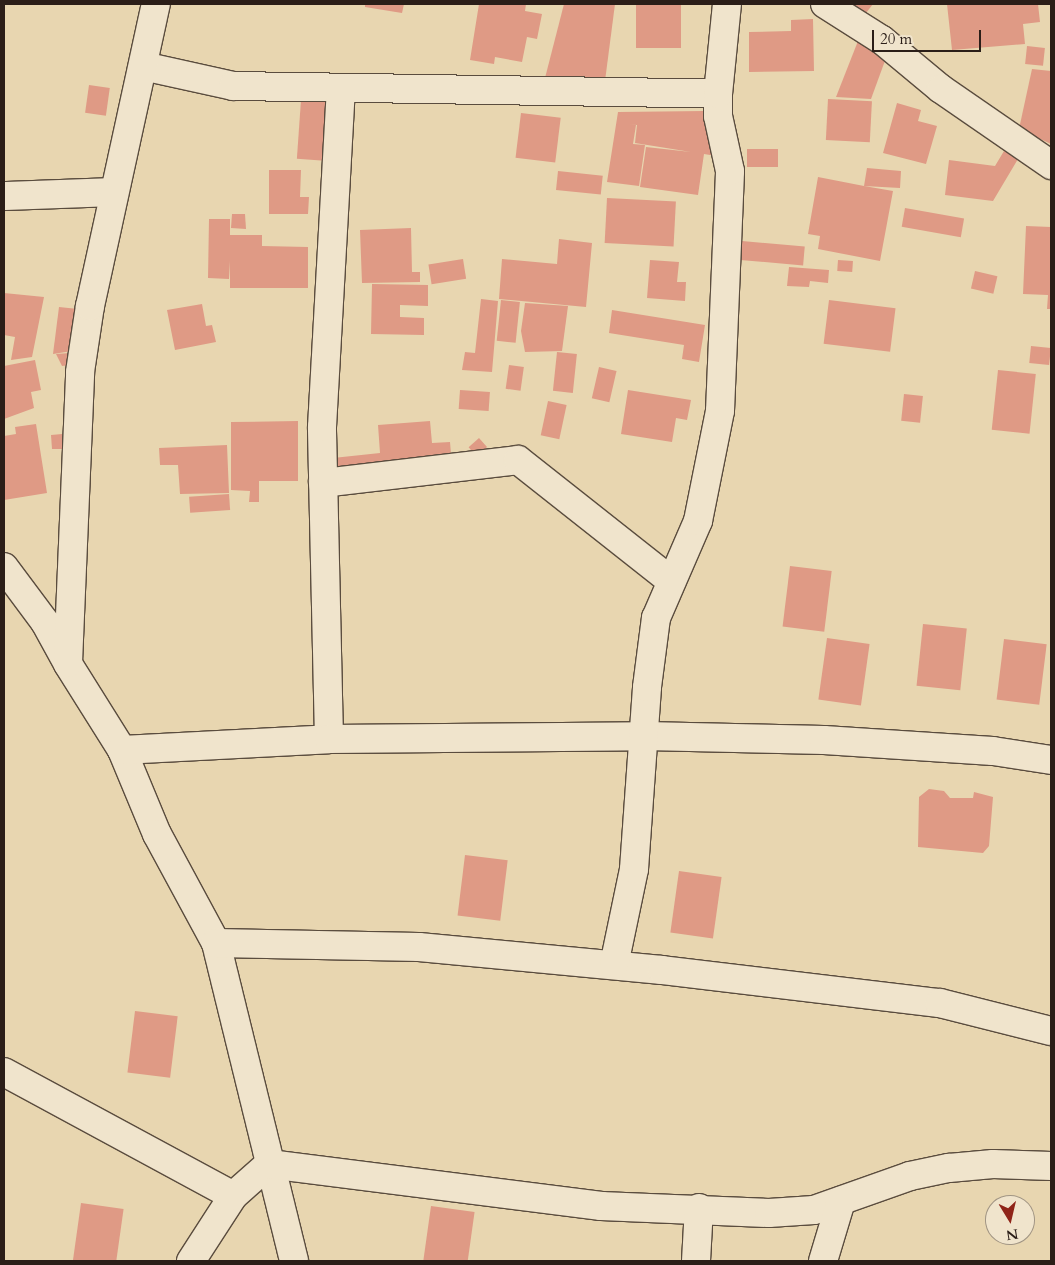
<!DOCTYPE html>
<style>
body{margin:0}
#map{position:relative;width:1055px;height:1265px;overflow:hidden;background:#e8d6b0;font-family:Cardo,serif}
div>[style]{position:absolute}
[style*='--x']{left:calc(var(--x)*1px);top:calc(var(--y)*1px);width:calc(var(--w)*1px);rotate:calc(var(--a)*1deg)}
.building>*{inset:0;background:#df9a85;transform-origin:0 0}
.roads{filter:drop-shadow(1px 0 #5a4c3e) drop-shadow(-1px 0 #5a4c3e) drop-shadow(0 1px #5a4c3e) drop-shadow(0 -1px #5a4c3e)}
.street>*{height:28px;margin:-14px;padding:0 14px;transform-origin:14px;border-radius:14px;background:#f0e4cc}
span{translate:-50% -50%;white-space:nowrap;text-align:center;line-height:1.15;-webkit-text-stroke:5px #f0e4cc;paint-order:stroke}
.frame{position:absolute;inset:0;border:5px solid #2b1e18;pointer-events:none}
.north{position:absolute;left:985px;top:1195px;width:50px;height:50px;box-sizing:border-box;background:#f0e4cc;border:1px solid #a19584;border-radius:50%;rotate:171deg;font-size:14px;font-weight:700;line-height:20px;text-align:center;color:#2b1e18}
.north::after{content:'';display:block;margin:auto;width:18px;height:22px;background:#8f2418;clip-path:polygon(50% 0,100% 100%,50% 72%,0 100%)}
.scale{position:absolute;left:872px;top:30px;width:109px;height:22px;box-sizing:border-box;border:2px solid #2b1e18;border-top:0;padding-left:6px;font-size:15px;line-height:18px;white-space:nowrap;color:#2b1e18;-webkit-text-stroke:4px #f0e4cc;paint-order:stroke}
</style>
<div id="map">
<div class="building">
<i style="clip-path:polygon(365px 4px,404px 4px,402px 13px,365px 7px)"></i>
<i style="clip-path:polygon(479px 4px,526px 4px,525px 11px,542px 14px,537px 39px,527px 37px,522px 62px,495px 57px,494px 64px,470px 60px)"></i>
<i style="clip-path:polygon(564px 4px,615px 4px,605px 81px,545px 78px)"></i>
<i style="left:636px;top:4px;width:45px;height:44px"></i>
<i style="clip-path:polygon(853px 4px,873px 4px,866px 13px)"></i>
<i style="clip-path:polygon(947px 4px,1038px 4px,1040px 22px,1023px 24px,1025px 44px,952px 50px)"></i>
<i style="clip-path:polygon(813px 19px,814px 71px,749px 72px,749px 32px,791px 31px,791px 20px)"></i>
<i style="clip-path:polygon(858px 41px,886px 58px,871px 99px,836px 97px)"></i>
<i style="left:1027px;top:46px;width:18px;height:18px;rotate:6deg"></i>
<i style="clip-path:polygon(1032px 69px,1051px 71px,1051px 144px,1019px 129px)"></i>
<i style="left:89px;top:85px;width:21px;height:28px;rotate:8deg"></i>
<i style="left:828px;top:99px;width:44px;height:41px;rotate:3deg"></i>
<i style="left:301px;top:100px;width:31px;height:59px;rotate:4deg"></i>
<i style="clip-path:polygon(897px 103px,921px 110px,918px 121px,937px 126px,926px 164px,883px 153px)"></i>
<i style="clip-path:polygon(704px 111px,717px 134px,716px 156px,704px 154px,698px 195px,640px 187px,646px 147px,691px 152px,635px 143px,637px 125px,627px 124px,636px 125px,633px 144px,645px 145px,639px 186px,607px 182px,618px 112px)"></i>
<i style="left:521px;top:113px;width:40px;height:45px;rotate:7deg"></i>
<i style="left:747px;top:149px;width:31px;height:18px"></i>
<i style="clip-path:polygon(1004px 151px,1018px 159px,993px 201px,945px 195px,949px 160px,995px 166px)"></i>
<i style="clip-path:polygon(867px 168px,901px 171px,900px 188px,864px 186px,893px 191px,880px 261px,818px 249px,820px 236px,808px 234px,818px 177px,864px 186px)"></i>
<i style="clip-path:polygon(269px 170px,301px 170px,300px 197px,309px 197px,308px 214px,269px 214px)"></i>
<i style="left:558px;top:171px;width:45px;height:19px;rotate:6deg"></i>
<i style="left:607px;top:198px;width:69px;height:45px;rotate:3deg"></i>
<i style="left:905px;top:208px;width:60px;height:19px;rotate:10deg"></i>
<i style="clip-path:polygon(232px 214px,245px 214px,246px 229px,231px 228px)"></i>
<i style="clip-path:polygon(209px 219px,230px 219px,230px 235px,262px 235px,262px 246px,308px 247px,308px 288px,230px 288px,230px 261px,229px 279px,208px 278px)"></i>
<i style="clip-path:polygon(1026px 226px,1051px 227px,1051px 309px,1047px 309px,1048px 295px,1023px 294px)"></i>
<i style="clip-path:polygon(411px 228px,412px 272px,420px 272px,420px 282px,362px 283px,360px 230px)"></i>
<i style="clip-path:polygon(559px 239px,592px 243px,586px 307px,499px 299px,502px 259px,557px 264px)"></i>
<i style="left:742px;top:241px;width:63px;height:19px;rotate:5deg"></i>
<i style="left:463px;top:259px;width:20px;height:35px;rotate:81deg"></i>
<i style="clip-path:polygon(650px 260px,679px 262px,677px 282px,686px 282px,685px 301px,647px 298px)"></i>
<i style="left:838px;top:260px;width:15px;height:11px;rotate:4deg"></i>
<i style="clip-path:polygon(789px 267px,829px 270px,828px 283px,810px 281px,809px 287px,787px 286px)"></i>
<i style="left:975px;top:271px;width:23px;height:18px;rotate:13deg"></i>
<i style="clip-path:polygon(372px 284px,428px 285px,428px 306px,400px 305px,400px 317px,424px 318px,424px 335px,371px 334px)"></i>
<i style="clip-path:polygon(4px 293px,44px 297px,32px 357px,11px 360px,15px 337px,4px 335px)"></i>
<i style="clip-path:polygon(481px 299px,498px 301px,492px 372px,462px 370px,465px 352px,475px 353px)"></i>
<i style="left:501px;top:300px;width:19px;height:41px;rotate:6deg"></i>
<i style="left:829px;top:300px;width:67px;height:44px;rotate:7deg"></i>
<i style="clip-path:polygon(525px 303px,568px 306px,562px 351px,525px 352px,521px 331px)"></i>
<i style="clip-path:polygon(202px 304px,206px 326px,212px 325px,216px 342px,175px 350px,167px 310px)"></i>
<i style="clip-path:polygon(59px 307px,78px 309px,72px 351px,53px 354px)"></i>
<i style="clip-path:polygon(612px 310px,705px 325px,699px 362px,682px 359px,684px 345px,609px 333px)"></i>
<i style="left:1031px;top:346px;width:20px;height:17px;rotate:6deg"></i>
<i style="left:557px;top:352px;width:20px;height:39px;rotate:6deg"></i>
<i style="clip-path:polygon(70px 353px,70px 365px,62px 366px,56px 354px)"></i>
<i style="clip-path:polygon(35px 360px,41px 390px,31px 392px,34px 408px,4px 419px,4px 366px)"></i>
<i style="left:509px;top:365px;width:15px;height:24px;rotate:8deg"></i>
<i style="left:599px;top:367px;width:18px;height:32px;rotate:13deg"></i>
<i style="left:998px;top:370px;width:38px;height:60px;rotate:6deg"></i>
<i style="left:460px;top:390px;width:30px;height:19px;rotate:4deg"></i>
<i style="clip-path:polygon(628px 390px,691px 400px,687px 420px,676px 418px,672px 442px,621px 434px)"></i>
<i style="left:904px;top:394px;width:19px;height:27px;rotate:6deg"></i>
<i style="left:548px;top:401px;width:19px;height:35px;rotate:12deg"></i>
<i style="clip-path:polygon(298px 421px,298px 481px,259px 481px,259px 502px,249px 502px,250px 491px,231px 490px,231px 422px)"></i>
<i style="clip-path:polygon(430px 421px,432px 443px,450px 442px,452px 466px,335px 477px,333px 458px,380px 453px,378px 425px)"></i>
<i style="clip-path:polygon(36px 424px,47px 493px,4px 500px,4px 436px,16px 434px,15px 427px)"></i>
<i style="clip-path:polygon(62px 434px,62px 449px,52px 449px,51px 435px)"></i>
<i style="left:479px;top:438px;width:12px;height:14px;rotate:48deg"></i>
<i style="clip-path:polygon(227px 445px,229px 493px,180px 494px,178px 465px,160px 465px,159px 448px)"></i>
<i style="left:229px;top:494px;width:16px;height:40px;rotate:86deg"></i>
<i style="left:790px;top:566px;width:42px;height:61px;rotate:7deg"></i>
<i style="left:923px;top:624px;width:44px;height:62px;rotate:6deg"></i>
<i style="left:827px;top:638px;width:43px;height:62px;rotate:8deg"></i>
<i style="left:1004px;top:639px;width:43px;height:61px;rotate:7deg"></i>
<i style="clip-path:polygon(929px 789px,944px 791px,950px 798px,973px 798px,974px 792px,993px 797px,989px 846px,983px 853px,918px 847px,919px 797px)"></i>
<i style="left:465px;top:855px;width:43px;height:61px;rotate:7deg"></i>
<i style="left:679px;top:871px;width:43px;height:62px;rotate:8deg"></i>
<i style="left:135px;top:1011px;width:43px;height:62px;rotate:7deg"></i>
<i style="left:81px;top:1203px;width:43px;height:59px;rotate:8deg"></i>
<i style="left:431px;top:1206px;width:44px;height:55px;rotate:8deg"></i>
</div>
<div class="roads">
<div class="street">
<i style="--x:825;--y:4;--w:67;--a:32.3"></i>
<i style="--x:882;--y:40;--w:77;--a:39.7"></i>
<i style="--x:941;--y:89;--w:134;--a:34.6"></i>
<i style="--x:143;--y:66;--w:92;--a:12.5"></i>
<i style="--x:233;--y:86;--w:485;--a:0.9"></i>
<i style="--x:4;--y:196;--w:110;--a:-2.1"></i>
<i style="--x:323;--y:483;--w:196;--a:-6.7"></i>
<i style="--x:518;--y:460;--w:195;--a:38.3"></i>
<i style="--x:4;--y:567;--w:69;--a:53.3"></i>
<i style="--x:45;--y:622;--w:48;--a:61.3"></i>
<i style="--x:68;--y:664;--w:102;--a:57.9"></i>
<i style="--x:122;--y:750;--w:91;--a:67.4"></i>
<i style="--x:157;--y:834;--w:124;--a:61.6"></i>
<i style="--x:216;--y:943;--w:327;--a:76.2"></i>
<i style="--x:68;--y:663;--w:291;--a:-87.6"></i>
<i style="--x:80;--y:372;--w:67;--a:-81.4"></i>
<i style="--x:90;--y:306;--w:309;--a:-77.7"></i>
<i style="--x:329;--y:739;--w:312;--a:-91.3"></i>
<i style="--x:322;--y:427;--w:339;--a:-86.8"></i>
<i style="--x:122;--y:750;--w:207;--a:-3"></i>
<i style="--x:329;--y:739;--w:316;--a:-0.5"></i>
<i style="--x:645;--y:736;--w:179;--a:1.3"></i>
<i style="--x:824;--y:740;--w:169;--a:3.7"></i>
<i style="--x:993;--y:751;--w:59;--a:8.8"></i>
<i style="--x:216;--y:943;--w:203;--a:1.1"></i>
<i style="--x:419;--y:947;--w:244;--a:5.4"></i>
<i style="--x:662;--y:970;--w:280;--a:6.8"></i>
<i style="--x:940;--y:1003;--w:114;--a:14.2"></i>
<i style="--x:614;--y:965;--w:98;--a:-78.2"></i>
<i style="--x:634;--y:869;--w:182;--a:-85.9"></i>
<i style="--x:647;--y:687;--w:70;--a:-82.6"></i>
<i style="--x:656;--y:618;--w:106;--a:-66.6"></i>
<i style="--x:698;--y:521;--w:112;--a:-78.7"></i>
<i style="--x:720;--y:411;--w:240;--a:-87.6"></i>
<i style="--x:730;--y:171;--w:56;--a:-102.3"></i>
<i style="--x:718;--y:116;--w:22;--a:-90"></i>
<i style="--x:718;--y:94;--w:90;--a:-84.3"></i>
<i style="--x:4;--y:1072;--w:260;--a:28.4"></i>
<i style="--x:191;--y:1261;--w:77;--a:-57.1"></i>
<i style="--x:233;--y:1196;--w:48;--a:-41.6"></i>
<i style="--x:269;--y:1164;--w:335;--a:7.2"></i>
<i style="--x:601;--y:1206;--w:168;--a:2.4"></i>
<i style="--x:769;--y:1213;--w:45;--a:-3.8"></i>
<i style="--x:814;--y:1210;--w:102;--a:-19.5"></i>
<i style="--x:910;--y:1176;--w:40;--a:-12"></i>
<i style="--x:949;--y:1168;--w:44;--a:-5.2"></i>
<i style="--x:993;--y:1164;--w:58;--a:2"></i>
<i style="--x:696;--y:1261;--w:53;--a:-86.8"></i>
<i style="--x:823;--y:1261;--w:63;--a:-73.3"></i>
</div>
</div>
<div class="frame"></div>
<div class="north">N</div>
<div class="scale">20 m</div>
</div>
